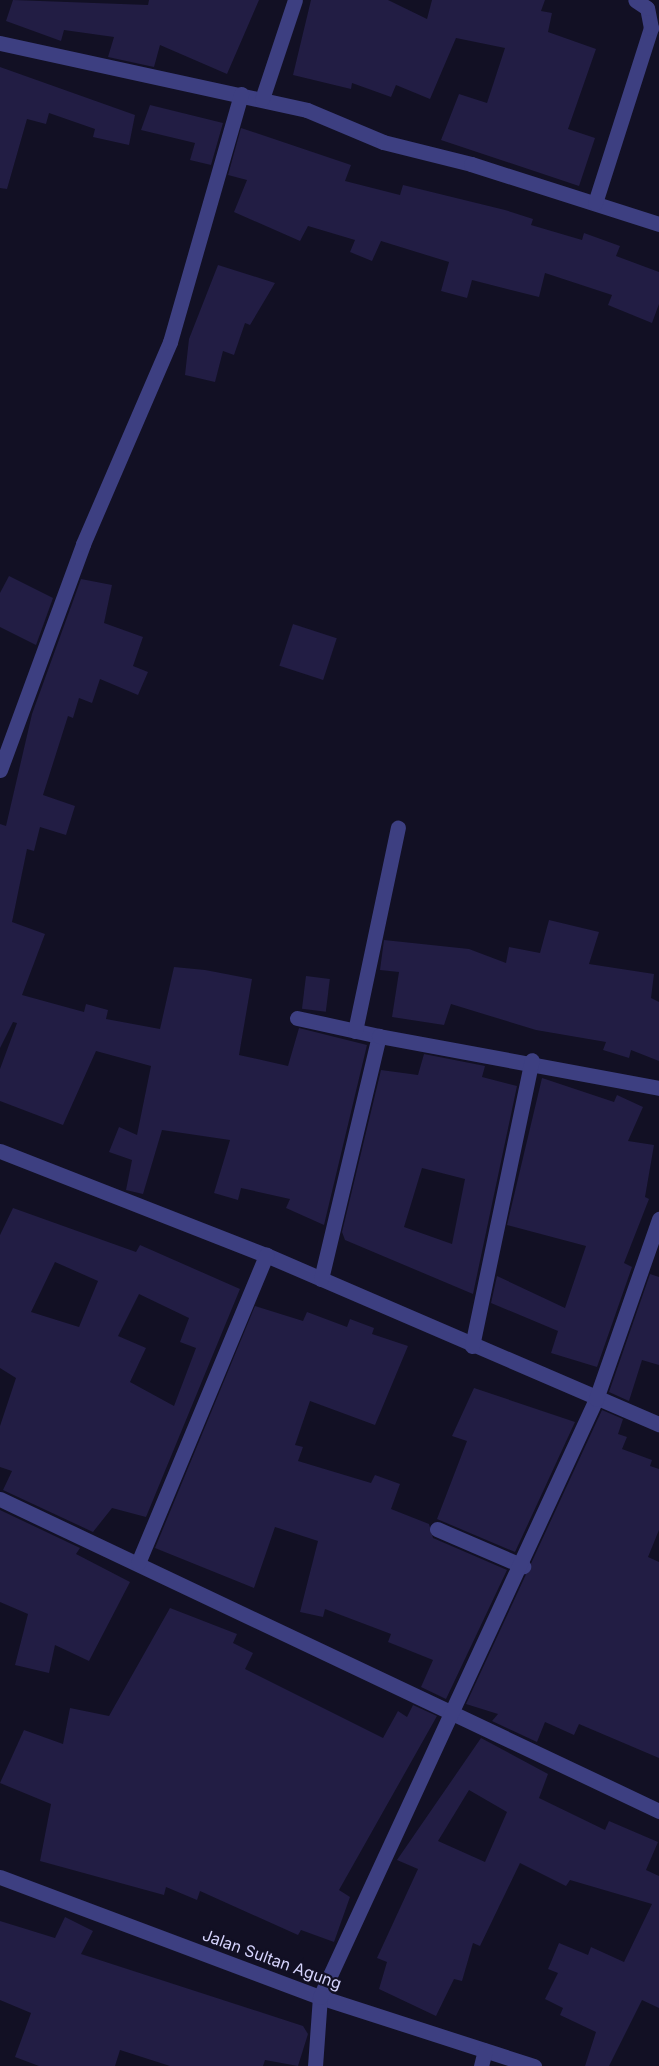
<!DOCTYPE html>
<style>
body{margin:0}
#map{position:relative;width:659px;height:2066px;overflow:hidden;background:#121024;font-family:Inter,sans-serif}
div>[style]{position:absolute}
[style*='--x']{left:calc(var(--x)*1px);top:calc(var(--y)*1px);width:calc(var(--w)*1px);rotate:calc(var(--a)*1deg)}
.building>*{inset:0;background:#221d44;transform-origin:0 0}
.minor>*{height:15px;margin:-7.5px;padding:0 7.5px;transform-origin:7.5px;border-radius:7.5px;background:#3d3f81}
span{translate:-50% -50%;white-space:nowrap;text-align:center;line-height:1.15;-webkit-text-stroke:4.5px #121024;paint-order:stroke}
.street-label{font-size:16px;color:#d6d4fd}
</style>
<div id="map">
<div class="building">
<i style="clip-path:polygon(13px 0,148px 5px,149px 0,259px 0,227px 74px,160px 45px,154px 67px,108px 57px,114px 37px,64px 30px,61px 41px,6px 21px)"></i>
<i style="clip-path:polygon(311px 0,388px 0,427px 19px,432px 0,545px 0,541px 11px,552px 13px,548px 32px,596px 49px,568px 129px,595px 138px,579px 186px,441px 140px,459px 94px,487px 103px,505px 48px,456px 38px,430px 99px,396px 85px,391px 97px,352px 83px,351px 89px,293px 75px)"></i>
<i style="clip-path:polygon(0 67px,135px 115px,129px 145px,93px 137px,95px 129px,49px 113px,46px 124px,27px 119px,7px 189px,0 188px)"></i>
<i style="clip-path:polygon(150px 105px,223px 123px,211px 165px,190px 160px,195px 143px,141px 130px)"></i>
<i style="clip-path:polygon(241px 128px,351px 165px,345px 181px,400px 195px,403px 185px,505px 210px,533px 219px,531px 225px,582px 240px,584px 233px,620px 246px,616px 256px,659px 272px,659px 304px,652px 323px,608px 305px,612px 295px,545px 273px,539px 297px,472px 280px,467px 298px,441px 291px,449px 262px,381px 241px,372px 261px,350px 252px,355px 240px,308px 226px,300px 241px,234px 212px,247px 180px,228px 175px)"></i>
<i style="clip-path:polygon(218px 265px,275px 283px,250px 325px,245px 323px,234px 355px,223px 351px,215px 382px,185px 375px,189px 339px)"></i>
<i style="clip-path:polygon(9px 576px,53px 598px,36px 645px,0 627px,0 593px)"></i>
<i style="clip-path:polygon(81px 579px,112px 585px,104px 623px,143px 637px,133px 666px,148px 672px,138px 695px,100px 679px,92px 703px,79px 698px,73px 718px,68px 716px,43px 795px,75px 806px,66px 835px,40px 827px,34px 851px,27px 849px,12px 922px,45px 934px,22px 995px,84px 1012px,86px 1004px,108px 1010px,106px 1019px,160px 1029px,174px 967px,205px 970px,252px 979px,239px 1055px,288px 1066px,299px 1028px,367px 1045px,324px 1225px,286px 1208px,290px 1199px,241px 1188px,238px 1200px,214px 1193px,230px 1140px,162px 1130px,143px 1194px,126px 1190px,132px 1160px,109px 1152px,119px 1127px,137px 1135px,151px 1066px,96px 1051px,63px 1125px,0 1101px,0 1069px,17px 1023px,13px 1022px,0 1048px,0 824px,6px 826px,32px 714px)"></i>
<i style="left:293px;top:624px;width:46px;height:44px;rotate:18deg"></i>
<i style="clip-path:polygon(549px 920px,599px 932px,589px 964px,654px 974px,651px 998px,659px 1002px,659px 1061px,631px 1050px,629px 1058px,603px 1050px,606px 1042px,536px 1030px,451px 1004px,444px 1025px,392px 1017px,399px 972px,380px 970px,384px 940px,469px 949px,506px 963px,509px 947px,540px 953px)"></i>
<i style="left:306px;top:976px;width:24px;height:33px;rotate:7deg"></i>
<i style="clip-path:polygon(evenodd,424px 1054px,485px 1066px,482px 1077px,517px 1086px,473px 1294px,345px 1240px,342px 1232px,381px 1070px,418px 1075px,424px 1054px,422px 1168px,465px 1179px,452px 1244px,404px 1227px,422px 1168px)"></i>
<i style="clip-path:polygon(542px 1078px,614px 1102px,617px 1095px,643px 1107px,628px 1141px,654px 1145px,645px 1197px,649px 1199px,624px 1263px,632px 1267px,597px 1367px,551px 1353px,558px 1331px,491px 1303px,497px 1276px,565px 1308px,586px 1246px,507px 1225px)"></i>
<i style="clip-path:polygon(evenodd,13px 1208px,136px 1252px,140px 1245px,240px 1289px,146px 1517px,112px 1508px,93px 1532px,3px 1490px,12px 1471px,0 1467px,0 1426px,16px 1378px,0 1368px,0 1235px,13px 1208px,55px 1262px,98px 1281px,79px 1327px,31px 1312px,55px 1262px,13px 1208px,139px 1294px,189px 1318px,180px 1342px,196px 1348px,174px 1406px,130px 1382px,146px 1348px,118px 1336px,139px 1294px)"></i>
<i style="clip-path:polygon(650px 1274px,659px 1277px,659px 1365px,642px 1360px,629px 1401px,609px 1392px)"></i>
<i style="clip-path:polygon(255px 1306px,303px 1321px,307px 1312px,347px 1327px,350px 1319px,374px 1328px,372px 1334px,408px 1346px,375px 1425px,310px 1401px,295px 1445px,303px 1447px,298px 1461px,371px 1483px,375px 1475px,400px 1484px,391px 1509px,429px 1524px,433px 1538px,507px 1570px,446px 1699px,421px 1687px,433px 1660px,388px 1642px,391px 1634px,325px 1609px,323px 1617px,300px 1612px,318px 1541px,275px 1527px,254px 1588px,155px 1548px)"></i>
<i style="clip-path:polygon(474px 1388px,575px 1422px,515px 1552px,437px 1519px,467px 1441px,452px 1436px)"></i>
<i style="clip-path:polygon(602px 1410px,623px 1419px,618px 1434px,627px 1437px,622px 1449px,652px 1460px,650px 1466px,659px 1469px,659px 1530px,648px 1557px,659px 1562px,659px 1758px,579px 1724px,574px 1735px,545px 1722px,537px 1742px,492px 1721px,498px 1714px,466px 1704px)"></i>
<i style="clip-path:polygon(0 1510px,80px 1548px,76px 1554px,130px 1582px,89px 1661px,55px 1645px,49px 1673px,15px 1665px,28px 1614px,0 1602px)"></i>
<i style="clip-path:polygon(170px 1608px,237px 1634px,233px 1643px,253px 1653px,245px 1669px,383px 1738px,398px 1711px,407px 1717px,413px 1705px,437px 1716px,339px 1890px,350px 1897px,334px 1942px,301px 1930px,298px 1935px,200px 1891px,197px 1900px,166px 1887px,164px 1895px,40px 1861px,51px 1804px,0 1783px,24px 1730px,63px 1744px,70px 1708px,109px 1716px)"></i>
<i style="clip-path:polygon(evenodd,481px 1738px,548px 1774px,539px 1798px,605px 1830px,609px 1821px,658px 1842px,646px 1870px,659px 1876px,659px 2008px,642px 2000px,609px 2066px,585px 2066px,596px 2032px,560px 2015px,563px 2008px,545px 1999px,558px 1973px,548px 1969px,559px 1943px,588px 1955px,591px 1947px,624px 1962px,652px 1904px,570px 1880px,566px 1886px,520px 1863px,480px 1946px,473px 1943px,462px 1981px,454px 1979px,436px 2016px,379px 1989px,387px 1962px,377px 1958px,418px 1869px,397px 1860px,481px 1738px,469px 1790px,507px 1812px,485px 1862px,438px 1841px,469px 1790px)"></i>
<i style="clip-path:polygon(65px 1917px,93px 1931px,81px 1954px,303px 2026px,308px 2034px,298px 2066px,265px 2060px,263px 2066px,170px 2066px,120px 2050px,115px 2066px,39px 2066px,15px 2057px,31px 2013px,0 2000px,0 1921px,55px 1938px)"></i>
</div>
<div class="minor">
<i style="--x:0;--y:43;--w:314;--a:12.3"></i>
<i style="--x:307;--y:110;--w:82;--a:22.8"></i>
<i style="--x:383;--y:142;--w:91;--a:14"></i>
<i style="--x:471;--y:164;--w:197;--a:17.7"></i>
<i style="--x:262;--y:99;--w:104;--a:-71.6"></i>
<i style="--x:595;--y:203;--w:184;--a:-72.3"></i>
<i style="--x:651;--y:28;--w:20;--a:-101"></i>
<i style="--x:647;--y:8;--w:14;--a:-146"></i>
<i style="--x:0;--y:770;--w:241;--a:-69.8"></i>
<i style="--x:83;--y:544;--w:220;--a:-66.7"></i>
<i style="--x:170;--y:342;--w:258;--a:-74"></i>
<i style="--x:297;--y:1018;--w:84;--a:12.4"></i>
<i style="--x:355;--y:1031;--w:208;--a:-78.1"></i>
<i style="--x:0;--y:1151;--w:286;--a:21.4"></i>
<i style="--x:266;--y:1255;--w:428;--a:23.3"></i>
<i style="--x:321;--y:1279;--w:250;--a:-76.6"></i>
<i style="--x:379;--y:1036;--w:285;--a:10.5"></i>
<i style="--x:472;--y:1346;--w:292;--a:-78.2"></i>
<i style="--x:0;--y:1499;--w:729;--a:25.33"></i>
<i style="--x:437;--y:1529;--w:94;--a:23.3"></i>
<i style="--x:138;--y:1563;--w:334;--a:-67.4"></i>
<i style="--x:0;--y:1877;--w:342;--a:20.6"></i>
<i style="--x:320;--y:1997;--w:225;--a:17.9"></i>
<i style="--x:315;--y:2066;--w:69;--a:-85.9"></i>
<i style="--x:320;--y:1997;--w:659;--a:-65.22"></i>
<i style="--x:596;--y:1399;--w:191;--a:-70.7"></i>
<i style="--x:481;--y:2066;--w:16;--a:-76"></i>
</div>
<div class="street-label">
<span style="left:272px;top:1959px;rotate:20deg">Jalan Sultan Agung</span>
</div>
</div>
